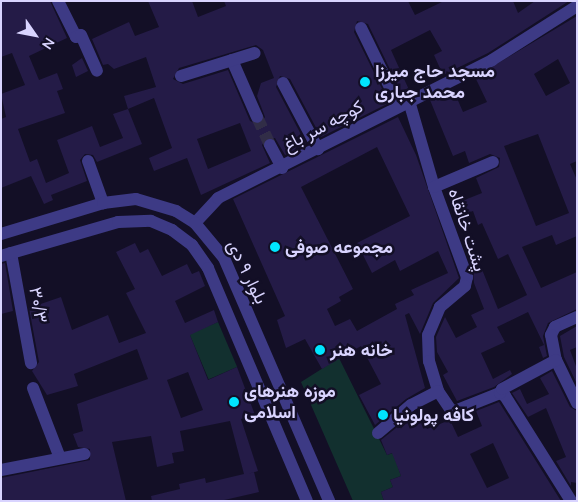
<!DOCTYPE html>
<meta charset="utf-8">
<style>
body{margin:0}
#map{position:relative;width:578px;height:502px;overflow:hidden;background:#130f26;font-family:"Nunito Sans",Vazirmatn,sans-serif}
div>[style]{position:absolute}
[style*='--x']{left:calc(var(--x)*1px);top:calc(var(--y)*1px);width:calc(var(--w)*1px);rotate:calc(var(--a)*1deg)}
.green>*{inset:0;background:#12302f;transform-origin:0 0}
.building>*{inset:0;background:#241b47}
.minor-tunnel>*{height:12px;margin-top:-6px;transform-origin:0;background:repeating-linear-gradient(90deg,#312d47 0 12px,transparent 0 18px)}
.minor>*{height:12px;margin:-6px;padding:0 6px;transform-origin:6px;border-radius:6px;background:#3d3a85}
.dots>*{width:14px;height:14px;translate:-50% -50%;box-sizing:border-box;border:2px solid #130f26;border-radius:50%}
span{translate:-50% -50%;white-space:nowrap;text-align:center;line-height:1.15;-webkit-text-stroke:5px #130f26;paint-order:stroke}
.poi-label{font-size:18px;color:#d9d4ff;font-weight:700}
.left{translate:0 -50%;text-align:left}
.street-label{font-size:18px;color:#d9d4ff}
.frame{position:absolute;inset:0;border:2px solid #d9d4ff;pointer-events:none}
.north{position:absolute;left:10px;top:10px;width:50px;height:50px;-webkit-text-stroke:4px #130f26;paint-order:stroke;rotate:123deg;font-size:14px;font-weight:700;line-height:20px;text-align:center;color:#d9d4ff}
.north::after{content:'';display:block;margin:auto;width:18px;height:22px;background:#d9d4ff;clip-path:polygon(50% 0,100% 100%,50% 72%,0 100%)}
</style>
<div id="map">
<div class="green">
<i style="left:218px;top:322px;width:49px;height:31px;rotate:67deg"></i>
<i style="clip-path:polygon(339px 358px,387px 455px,393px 453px,401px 476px,390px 480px,393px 487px,381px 492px,384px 501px,353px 501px,301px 382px)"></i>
</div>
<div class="building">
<i style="clip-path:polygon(1px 1px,50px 1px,67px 38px,29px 56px,39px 80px,57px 73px,63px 89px,57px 91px,65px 113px,18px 129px,30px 162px,37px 159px,46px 183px,69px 173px,57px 140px,92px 126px,100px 147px,123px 138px,113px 114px,128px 109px,142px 144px,97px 162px,93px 155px,85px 154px,80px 160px,87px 181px,51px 195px,53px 200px,44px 204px,31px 176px,1px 188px,1px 119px,6px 117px,1px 94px,25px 85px,12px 53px,1px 57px)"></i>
<i style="clip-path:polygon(evenodd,148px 1px,192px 1px,198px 17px,226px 6px,224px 1px,408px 1px,415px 15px,444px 1px,513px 1px,518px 13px,535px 1px,569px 1px,488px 53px,443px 75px,434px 55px,442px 51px,430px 30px,391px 50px,410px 92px,403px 96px,368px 24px,357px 21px,354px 32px,389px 103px,321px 137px,290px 79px,280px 76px,276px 87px,306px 144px,285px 155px,275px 138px,267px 138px,262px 145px,270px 163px,201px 195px,187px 158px,154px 171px,149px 158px,172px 148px,154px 98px,128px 109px,124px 96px,156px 87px,146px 57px,114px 69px,108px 64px,103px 65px,92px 39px,129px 22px,135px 36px,159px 27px,148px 1px,256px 45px,263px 50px,274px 78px,261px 83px,257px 96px,265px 117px,260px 125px,250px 121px,228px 70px,183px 84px,173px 79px,179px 68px,256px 45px,148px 1px,240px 123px,251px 151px,208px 169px,197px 139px,240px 123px)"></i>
<i style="clip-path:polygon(evenodd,577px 16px,577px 161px,570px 164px,577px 180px,577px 236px,556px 245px,552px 235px,522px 247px,541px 288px,577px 272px,577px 309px,548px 323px,543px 336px,547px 356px,543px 358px,539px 347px,544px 345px,528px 312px,497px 327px,505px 342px,481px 353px,493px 379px,510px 370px,512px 374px,494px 387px,457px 401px,443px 375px,448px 372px,437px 352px,436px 337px,445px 317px,456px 338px,477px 327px,471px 315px,484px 309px,474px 283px,473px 270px,481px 267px,498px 309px,527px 295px,508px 254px,498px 259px,482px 223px,478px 225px,473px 211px,467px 213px,462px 201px,482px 193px,476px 178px,499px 167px,500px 158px,490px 154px,469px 163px,465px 151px,453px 156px,430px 100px,453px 89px,463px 112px,487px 102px,475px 77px,577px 16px,558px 59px,570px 83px,546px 96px,534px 74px,558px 59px,577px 16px,538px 134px,569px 213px,536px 226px,504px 146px,538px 134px)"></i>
<i style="clip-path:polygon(82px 58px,88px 71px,76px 77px,72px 65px)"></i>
<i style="clip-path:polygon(evenodd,398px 117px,416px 155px,459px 278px,433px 303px,420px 334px,409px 313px,405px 315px,425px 388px,406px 399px,375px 425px,359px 395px,381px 384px,361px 346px,322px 369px,305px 339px,286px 348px,277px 320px,285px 316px,233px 199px,398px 117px,377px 147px,410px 216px,357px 243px,372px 273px,395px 260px,400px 271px,438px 251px,448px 273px,411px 290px,414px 295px,395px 304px,397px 309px,357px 331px,350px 319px,335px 326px,327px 309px,341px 301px,339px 297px,353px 289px,301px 187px,377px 147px)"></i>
<i style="clip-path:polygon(evenodd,135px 243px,140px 253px,148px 249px,162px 276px,187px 264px,192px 274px,199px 271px,205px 286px,175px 301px,185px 323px,214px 310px,218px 322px,190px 335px,208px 380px,237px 367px,255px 415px,241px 419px,258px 471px,248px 474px,254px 472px,259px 492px,220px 501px,152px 501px,151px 496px,180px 489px,179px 484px,205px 478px,206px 483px,244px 474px,230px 421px,180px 431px,184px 451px,172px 453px,174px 463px,157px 467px,151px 436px,112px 442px,126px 501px,1px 501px,1px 478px,90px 460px,90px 449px,78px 447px,73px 434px,83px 431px,77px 404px,148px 379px,137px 349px,74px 374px,78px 386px,47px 395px,32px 371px,39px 362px,29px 308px,61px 297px,72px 330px,108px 315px,119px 343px,146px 333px,126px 293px,135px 289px,116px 252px,135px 243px,188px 372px,203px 410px,181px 418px,167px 380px,188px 372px)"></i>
<i style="clip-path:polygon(5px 263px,13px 311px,1px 314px,1px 264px)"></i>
<i style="clip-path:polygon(577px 326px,577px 347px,570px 350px,577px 369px,577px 384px,564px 357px,560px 336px)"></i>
<i style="clip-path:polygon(552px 371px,570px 407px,577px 411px,577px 483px,571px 482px,571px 486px,556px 461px,566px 457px,546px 408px,528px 417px,512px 393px,520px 389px,527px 404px,549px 394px,540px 378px)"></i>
<i style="clip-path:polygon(evenodd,499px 402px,561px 501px,384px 501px,381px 492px,393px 487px,390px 480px,401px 476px,392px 453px,387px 455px,381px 440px,416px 412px,427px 429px,450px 420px,458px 437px,482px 426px,476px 411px,499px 402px,493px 443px,509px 478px,487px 488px,470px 454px,493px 443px)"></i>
</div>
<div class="minor-tunnel">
<i style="--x:257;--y:117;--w:31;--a:65"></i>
</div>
<div class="minor">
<i style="--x:58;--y:1;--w:40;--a:63.4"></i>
<i style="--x:76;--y:37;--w:5;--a:-22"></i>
<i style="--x:81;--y:35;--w:39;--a:66"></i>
<i style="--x:361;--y:28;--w:87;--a:64"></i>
<i style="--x:232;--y:60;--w:62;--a:66.3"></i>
<i style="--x:181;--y:76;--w:77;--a:-17.3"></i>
<i style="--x:283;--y:83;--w:75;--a:62.1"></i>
<i style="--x:409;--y:101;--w:90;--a:73.8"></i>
<i style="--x:434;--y:187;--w:96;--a:69.9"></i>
<i style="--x:467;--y:277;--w:9;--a:103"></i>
<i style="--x:465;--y:286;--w:33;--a:140"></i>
<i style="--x:440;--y:307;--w:30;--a:113"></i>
<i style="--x:428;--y:335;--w:26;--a:88"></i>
<i style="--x:429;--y:361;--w:31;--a:73"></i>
<i style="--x:438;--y:391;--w:25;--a:56"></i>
<i style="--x:452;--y:412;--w:52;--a:-21.6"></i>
<i style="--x:500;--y:393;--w:6;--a:31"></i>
<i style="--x:505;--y:396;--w:124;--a:57.8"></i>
<i style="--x:270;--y:145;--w:26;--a:62"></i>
<i style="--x:88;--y:161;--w:45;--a:70.3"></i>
<i style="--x:434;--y:187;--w:64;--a:-23"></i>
<i style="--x:195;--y:223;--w:34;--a:-47"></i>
<i style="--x:218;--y:198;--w:307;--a:-26.7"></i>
<i style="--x:492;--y:60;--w:101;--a:-32.4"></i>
<i style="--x:1;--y:234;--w:107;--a:-16.9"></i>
<i style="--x:103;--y:203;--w:33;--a:-7"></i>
<i style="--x:136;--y:199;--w:42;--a:16.7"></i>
<i style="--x:176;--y:211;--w:22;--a:32"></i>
<i style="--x:195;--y:223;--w:45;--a:50.4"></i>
<i style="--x:224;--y:258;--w:265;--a:66.6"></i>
<i style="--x:11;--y:253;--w:112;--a:79.7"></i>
<i style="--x:1;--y:256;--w:122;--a:-16.2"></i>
<i style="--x:118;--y:222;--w:33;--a:-2"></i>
<i style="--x:151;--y:221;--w:23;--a:23"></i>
<i style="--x:172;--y:230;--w:25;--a:37"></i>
<i style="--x:192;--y:245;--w:28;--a:55"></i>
<i style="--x:208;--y:268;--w:253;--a:67"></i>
<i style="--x:577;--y:317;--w:24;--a:156"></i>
<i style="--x:555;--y:327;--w:9;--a:117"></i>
<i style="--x:551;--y:335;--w:25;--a:79"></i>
<i style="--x:556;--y:360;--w:48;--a:64"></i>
<i style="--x:33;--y:388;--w:75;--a:68.9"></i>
<i style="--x:500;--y:393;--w:4;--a:-63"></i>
<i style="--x:502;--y:389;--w:61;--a:-28.2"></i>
<i style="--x:378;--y:433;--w:43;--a:-40.3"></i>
<i style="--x:411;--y:405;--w:30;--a:-27"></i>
<i style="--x:1;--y:470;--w:85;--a:-10.9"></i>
</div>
<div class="dots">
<i style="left:365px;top:82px;background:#00e5ff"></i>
<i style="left:275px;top:247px;background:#00e5ff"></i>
<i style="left:320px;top:350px;background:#00e5ff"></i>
<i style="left:234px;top:402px;background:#00e5ff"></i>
<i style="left:383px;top:415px;background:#00e5ff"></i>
</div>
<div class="poi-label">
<span class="left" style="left:375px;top:82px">مسجد حاج میرزا<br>محمد جباری</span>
<span class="left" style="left:285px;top:247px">مجموعه صوفی</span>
<span class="left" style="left:330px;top:350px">خانه هنر</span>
<span class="left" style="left:244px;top:402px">موزه هنرهای<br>اسلامی</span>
<span class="left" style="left:393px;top:415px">کافه پولونیا</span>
</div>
<div class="street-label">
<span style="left:323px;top:126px;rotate:-28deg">کوچه سر باغ</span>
<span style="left:467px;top:230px;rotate:72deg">پشت خانقاه</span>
<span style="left:247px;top:272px;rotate:64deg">بلوار ۹ دی</span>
<span style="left:38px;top:305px;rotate:80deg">۳۰/۳</span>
</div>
<div class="frame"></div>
<div class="north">N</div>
</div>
